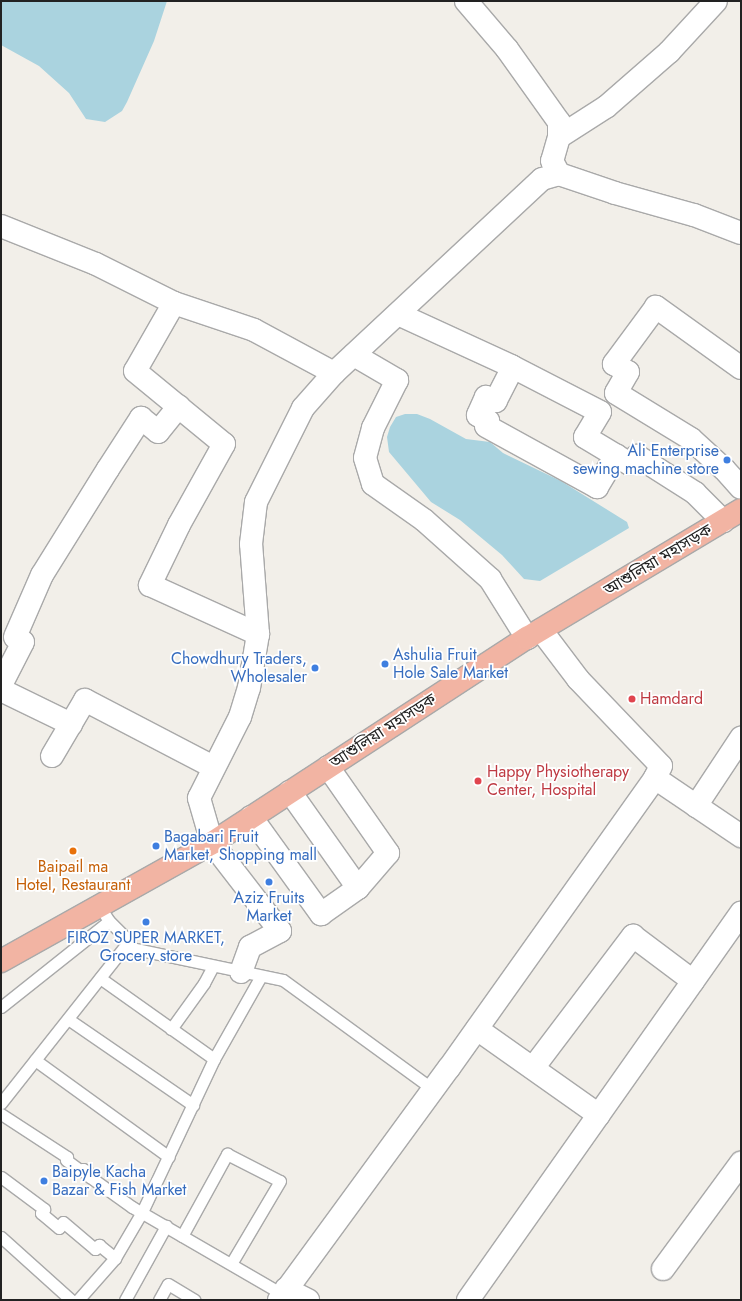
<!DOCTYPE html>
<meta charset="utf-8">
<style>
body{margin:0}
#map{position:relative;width:742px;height:1301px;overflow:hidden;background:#f2efe9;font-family:Jost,"Noto Sans Bengali",sans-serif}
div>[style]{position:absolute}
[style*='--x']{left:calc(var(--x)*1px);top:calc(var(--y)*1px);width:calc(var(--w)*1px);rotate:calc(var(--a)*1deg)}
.water>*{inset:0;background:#aad3df}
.roads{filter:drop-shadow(1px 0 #a9a9a9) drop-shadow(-1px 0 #a9a9a9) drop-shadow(0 1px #a9a9a9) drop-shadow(0 -1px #a9a9a9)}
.service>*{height:11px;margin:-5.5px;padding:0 5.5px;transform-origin:5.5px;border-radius:5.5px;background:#fff}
.minor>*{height:22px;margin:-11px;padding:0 11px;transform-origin:11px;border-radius:11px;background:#fff}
.trunk>*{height:22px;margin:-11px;padding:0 11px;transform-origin:11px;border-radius:11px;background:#f2b4a3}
.dots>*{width:11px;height:11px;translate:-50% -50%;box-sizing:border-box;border:2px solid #fff;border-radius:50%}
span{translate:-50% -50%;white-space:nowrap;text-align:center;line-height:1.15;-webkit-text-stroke:3.5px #fff;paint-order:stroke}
.shop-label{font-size:16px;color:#366cbe}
.right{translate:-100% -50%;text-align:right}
.left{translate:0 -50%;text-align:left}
.street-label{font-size:16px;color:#222}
.health-label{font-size:16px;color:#be3a42}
.food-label{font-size:16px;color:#c56008}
.frame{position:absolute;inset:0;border:2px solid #222;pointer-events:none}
</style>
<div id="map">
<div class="water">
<i style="clip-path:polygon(1px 1px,167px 1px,154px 41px,127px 102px,122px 111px,105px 122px,86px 119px,69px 93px,39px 66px,1px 45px)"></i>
<i style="clip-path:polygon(405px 414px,417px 414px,430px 419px,466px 439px,490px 442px,503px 453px,561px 481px,627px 522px,629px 528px,540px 581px,524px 579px,502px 555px,460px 520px,431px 502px,389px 452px,387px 437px,390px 427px,396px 417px)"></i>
</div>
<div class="roads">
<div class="service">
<i style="--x:126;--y:947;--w:160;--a:11.9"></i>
<i style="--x:283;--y:980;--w:187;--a:36.1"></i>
<i style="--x:100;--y:978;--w:140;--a:35.4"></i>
<i style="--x:1;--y:1007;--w:138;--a:-38.5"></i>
<i style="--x:68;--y:1019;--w:152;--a:34.5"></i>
<i style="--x:171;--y:1029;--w:57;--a:-54.3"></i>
<i style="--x:204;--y:983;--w:19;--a:-62"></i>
<i style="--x:35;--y:1060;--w:165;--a:35.9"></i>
<i style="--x:1;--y:1103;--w:206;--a:-51.7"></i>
<i style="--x:129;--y:941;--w:28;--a:-135"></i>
<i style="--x:109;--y:921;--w:17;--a:-123"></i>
<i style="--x:1;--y:1114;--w:79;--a:33.1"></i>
<i style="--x:67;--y:1157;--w:3;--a:108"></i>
<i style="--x:66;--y:1160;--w:19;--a:36"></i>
<i style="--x:81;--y:1171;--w:3;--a:-45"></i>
<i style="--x:83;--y:1169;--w:11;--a:34"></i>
<i style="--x:92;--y:1175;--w:3;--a:135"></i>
<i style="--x:90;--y:1177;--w:52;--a:35.5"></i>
<i style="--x:132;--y:1207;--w:173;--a:30.1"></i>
<i style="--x:1;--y:1177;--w:54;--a:36.7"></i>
<i style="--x:44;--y:1209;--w:5;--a:127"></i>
<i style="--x:41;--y:1213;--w:23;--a:40"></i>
<i style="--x:59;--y:1228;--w:7;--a:-56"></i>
<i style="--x:63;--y:1222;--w:42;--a:40.2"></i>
<i style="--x:95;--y:1249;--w:6;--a:-45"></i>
<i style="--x:99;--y:1245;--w:21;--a:39"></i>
<i style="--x:182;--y:1236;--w:94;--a:-61.2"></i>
<i style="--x:227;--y:1154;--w:59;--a:27"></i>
<i style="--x:280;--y:1181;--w:96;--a:120.6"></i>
<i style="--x:1;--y:1237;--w:94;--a:42"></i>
<i style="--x:78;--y:1300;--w:56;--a:-48.6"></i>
<i style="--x:115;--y:1258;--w:53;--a:-59.6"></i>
<i style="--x:142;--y:1212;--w:169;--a:-64.8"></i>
<i style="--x:214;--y:1059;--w:95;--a:-60.5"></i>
<i style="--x:125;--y:1300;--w:85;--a:-61"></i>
<i style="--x:159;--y:1300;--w:18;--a:-61"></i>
<i style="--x:168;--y:1284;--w:31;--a:31"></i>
</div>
<div class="minor">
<i style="--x:466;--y:1;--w:63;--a:49.5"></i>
<i style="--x:507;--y:49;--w:90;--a:54.5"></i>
<i style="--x:559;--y:122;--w:15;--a:90"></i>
<i style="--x:559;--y:137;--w:25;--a:106"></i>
<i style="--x:552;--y:161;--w:15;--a:62"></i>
<i style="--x:559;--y:137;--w:56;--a:-32.6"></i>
<i style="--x:606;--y:107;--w:84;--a:-41.1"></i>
<i style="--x:669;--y:52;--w:69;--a:-47.3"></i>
<i style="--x:1;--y:226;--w:102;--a:21.8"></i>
<i style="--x:96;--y:264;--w:87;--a:26.6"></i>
<i style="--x:174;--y:303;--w:84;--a:18.6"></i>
<i style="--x:254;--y:330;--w:91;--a:28.3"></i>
<i style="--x:174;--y:303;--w:78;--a:119.8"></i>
<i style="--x:135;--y:371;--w:115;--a:39.4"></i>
<i style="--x:224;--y:444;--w:93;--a:119.1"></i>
<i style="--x:179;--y:525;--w:67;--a:115.8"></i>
<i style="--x:150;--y:585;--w:119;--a:24.4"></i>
<i style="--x:398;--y:314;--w:124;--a:24.7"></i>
<i style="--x:511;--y:366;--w:100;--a:27.3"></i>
<i style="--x:600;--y:412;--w:29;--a:121"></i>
<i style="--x:585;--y:437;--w:52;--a:31"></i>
<i style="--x:630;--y:464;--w:11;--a:-49"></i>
<i style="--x:637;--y:456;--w:69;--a:32.5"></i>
<i style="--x:695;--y:493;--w:40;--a:45"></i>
<i style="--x:354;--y:355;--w:50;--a:30.2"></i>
<i style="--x:397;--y:380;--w:54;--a:116.6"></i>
<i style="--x:373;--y:428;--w:31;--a:105"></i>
<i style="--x:365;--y:458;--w:27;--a:73"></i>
<i style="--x:373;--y:484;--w:62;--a:35.2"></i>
<i style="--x:424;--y:520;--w:89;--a:41.8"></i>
<i style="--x:490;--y:579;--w:70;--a:57.9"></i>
<i style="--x:513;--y:367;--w:38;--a:117"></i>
<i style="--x:496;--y:401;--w:11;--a:-158"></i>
<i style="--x:486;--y:397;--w:20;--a:114"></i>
<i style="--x:478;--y:415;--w:12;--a:31"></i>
<i style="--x:488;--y:421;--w:5;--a:112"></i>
<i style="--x:486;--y:426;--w:127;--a:28.8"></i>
<i style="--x:597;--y:487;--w:37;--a:-59"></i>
<i style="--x:741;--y:368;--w:105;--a:-144.3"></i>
<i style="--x:656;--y:307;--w:71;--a:126.4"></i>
<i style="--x:614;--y:364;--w:16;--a:30"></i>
<i style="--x:628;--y:372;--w:24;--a:120"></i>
<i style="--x:616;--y:393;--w:88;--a:31.5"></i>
<i style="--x:691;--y:439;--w:45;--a:42.3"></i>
<i style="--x:724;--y:469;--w:25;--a:48"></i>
<i style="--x:541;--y:630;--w:61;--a:52.9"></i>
<i style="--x:578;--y:679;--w:120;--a:46.3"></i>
<i style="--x:661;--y:766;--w:13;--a:117"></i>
<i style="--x:1;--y:685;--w:48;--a:-62.9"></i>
<i style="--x:23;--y:642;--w:9;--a:-148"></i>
<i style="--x:15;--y:637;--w:68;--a:-66.5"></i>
<i style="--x:42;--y:575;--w:125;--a:-58.1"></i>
<i style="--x:108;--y:469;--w:61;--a:-57.1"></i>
<i style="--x:141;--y:418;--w:22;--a:39"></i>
<i style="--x:158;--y:432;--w:33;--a:-51"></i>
<i style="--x:1;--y:690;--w:78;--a:25.9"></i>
<i style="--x:52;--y:756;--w:65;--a:-59.5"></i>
<i style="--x:85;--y:700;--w:144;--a:27.6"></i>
<i style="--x:328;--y:767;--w:105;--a:55.1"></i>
<i style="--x:388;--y:853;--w:46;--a:130.6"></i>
<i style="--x:696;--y:806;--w:82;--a:-56.5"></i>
<i style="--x:251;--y:817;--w:120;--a:54.2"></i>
<i style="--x:321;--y:914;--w:45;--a:-35.1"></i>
<i style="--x:358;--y:888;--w:118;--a:-125.3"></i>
<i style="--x:241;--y:972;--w:27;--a:-70"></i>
<i style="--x:250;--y:947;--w:34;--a:-28"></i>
<i style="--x:280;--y:931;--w:111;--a:-127.7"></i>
<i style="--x:212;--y:843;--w:47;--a:-106.1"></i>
<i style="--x:199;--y:798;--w:91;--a:-63.2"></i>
<i style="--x:240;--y:717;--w:30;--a:-73"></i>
<i style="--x:249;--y:688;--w:55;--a:-80.5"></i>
<i style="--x:258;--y:634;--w:90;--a:-94.4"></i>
<i style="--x:251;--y:544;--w:42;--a:-83.2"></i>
<i style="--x:256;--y:502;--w:105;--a:-63.4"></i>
<i style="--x:303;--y:408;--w:47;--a:-48.5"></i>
<i style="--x:334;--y:373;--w:284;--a:-43"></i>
<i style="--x:542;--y:179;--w:18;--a:-16"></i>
<i style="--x:559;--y:174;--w:59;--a:18.7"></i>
<i style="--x:615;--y:193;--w:82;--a:15.6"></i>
<i style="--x:694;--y:215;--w:50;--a:21"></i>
<i style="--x:477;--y:1029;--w:149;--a:35.2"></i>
<i style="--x:533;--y:1068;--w:166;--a:-52.9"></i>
<i style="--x:633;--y:936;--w:75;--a:36.9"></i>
<i style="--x:663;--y:1269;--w:132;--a:-53.7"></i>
<i style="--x:286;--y:1289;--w:25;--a:27"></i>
<i style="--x:279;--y:1300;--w:288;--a:-53.8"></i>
<i style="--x:449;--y:1068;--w:356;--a:-54.6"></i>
<i style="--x:655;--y:778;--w:104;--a:34"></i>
<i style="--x:468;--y:1300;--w:474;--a:-54.8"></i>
</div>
<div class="trunk">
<i style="--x:1;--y:961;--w:242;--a:-29.2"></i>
<i style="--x:212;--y:843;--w:376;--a:-33.1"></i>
<i style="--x:527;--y:638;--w:249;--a:-30.9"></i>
</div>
</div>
<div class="dots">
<i style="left:727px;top:460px;background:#3f7fe0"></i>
<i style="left:385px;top:664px;background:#3f7fe0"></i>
<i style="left:315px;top:668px;background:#3f7fe0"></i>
<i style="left:632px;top:699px;background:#e0444e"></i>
<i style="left:478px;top:781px;background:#e0444e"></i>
<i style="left:156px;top:846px;background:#3f7fe0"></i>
<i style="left:73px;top:851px;background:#e8710a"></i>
<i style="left:269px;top:882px;background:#3f7fe0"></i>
<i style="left:146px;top:922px;background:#3f7fe0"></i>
<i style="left:44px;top:1181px;background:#3f7fe0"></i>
</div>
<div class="shop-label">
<span class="right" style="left:719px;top:460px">Ali Enterprise<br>sewing machine store</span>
<span class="left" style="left:393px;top:664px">Ashulia Fruit<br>Hole Sale Market</span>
<span class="right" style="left:307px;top:668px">Chowdhury Traders,<br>Wholesaler</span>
<span class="left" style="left:164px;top:846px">Bagabari Fruit<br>Market, Shopping mall</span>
<span style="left:269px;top:907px">Aziz Fruits<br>Market</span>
<span style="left:146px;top:947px">FIROZ SUPER MARKET,<br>Grocery store</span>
<span class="left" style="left:52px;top:1181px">Baipyle Kacha<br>Bazar &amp; Fish Market</span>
</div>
<div class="street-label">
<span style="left:658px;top:560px;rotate:-31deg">আশুলিয়া মহাসড়ক</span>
<span style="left:383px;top:731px;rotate:-33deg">আশুলিয়া মহাসড়ক</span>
</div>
<div class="health-label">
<span class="left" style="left:640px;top:699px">Hamdard</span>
<span class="left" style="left:487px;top:781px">Happy Physiotherapy<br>Center, Hospital</span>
</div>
<div class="food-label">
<span style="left:73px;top:876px">Baipail ma<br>Hotel, Restaurant</span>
</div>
<div class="frame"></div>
</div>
